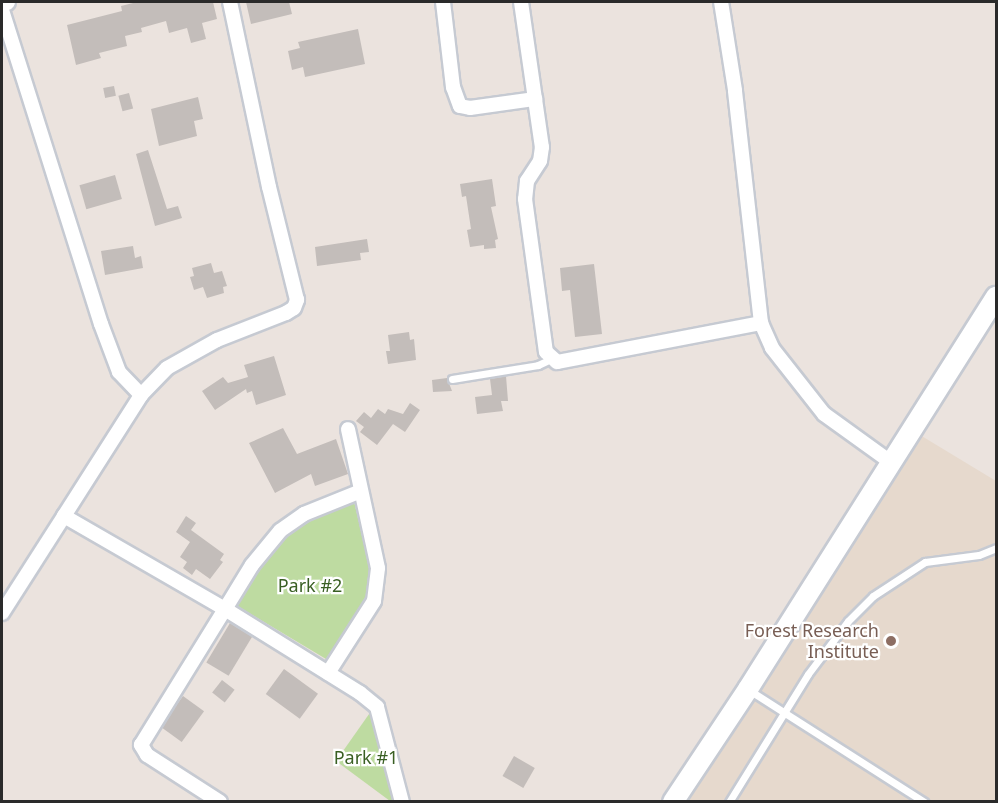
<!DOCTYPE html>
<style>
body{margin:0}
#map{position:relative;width:998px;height:803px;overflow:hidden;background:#ebe3de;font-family:"Noto Sans",sans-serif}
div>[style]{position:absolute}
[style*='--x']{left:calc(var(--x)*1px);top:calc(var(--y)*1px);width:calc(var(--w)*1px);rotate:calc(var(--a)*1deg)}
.education>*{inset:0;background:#e6d9cd}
.green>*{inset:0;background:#bedba1}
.building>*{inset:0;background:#c3bdba;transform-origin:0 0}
.roads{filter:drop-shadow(2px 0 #c6cad2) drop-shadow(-2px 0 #c6cad2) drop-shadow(0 2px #c6cad2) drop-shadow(0 -2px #c6cad2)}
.service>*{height:7px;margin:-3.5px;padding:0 3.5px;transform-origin:3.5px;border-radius:3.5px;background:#fff}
.minor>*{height:14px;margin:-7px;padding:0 7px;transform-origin:7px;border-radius:7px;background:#fff}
.tertiary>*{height:16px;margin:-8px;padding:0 8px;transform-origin:8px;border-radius:8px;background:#fff}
.secondary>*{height:20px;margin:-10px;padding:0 10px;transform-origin:10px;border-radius:10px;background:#fff}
.dots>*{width:16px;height:16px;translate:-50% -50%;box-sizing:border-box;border:3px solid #fff;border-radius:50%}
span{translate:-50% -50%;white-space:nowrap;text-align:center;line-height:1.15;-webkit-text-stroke:4.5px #fff;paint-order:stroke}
.park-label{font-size:18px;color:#395f23}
.education-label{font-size:18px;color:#785e54}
.right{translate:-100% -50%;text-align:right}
.frame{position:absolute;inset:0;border:3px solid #2a2a2a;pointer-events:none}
</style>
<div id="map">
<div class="education">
<i style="clip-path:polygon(920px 435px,996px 481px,996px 801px,679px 802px)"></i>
</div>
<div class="green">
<i style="clip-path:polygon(353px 497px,370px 569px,368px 599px,326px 659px,232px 603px,265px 550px,315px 511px)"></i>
<i style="clip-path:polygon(374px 707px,400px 801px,390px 801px,336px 761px)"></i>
</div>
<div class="building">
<i style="clip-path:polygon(137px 2px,213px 2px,217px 19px,202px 23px,206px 39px,191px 43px,187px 28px,169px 33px,166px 21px,141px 28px,142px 32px,125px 36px,127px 46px,99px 53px,101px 58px,76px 65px,67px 25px,122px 11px,121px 6px)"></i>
<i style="clip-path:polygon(246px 2px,289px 2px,292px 14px,251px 24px)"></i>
<i style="clip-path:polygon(358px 29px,365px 64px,305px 77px,303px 67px,292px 70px,288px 51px,300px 48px,298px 42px)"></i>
<i style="left:114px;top:86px;width:10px;height:11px;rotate:79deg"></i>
<i style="left:129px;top:93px;width:16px;height:11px;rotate:75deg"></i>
<i style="clip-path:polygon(198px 97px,203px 119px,194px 121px,197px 136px,159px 146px,151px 109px)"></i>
<i style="clip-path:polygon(148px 150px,167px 209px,178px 206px,182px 218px,155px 226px,136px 154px)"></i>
<i style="left:115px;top:175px;width:25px;height:37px;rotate:74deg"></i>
<i style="clip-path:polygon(492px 179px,496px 206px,491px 207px,498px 239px,495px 240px,496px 248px,484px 249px,484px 245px,470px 247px,467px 230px,471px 229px,466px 196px,462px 197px,460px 184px)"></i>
<i style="clip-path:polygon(367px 239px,369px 252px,360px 253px,361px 260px,317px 266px,315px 247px)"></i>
<i style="clip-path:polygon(133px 246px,135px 258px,141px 256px,143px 268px,105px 275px,101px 251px)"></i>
<i style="clip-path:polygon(211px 263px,214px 273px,222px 271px,227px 286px,223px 287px,224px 293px,207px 298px,203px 287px,194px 290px,190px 277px,194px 276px,192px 268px)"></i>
<i style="clip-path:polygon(594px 264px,602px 334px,575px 337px,570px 290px,562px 291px,560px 268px)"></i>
<i style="clip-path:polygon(409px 332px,410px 340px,414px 339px,416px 360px,388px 364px,386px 351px,390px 351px,388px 335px)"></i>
<i style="clip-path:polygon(274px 356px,286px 395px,256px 405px,252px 391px,247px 393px,246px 389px,215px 410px,202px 391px,223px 377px,228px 383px,248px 377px,244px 365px)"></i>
<i style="clip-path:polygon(506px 376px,508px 401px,501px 401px,503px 411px,477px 414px,475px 397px,492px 395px,490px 379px)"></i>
<i style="clip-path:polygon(447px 378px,452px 391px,433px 392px,432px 380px)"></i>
<i style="clip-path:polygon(410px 403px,420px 410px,405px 432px,393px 424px,377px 445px,360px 432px,364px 427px,356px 421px,364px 412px,371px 418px,378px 409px,385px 414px,388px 409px,403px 414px)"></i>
<i style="clip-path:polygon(283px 428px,297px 454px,336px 439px,348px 474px,315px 486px,311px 474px,275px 493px,249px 443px)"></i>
<i style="clip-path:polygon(186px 516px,196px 523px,191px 530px,224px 554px,220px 560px,223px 562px,210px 579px,196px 569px,192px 575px,183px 568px,187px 562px,180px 557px,190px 542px,176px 532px)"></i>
<i style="left:230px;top:623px;width:26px;height:46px;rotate:31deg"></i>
<i style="left:284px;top:669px;width:42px;height:31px;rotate:36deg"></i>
<i style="left:222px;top:680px;width:16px;height:16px;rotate:38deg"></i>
<i style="left:183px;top:696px;width:26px;height:38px;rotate:36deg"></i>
<i style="left:514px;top:756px;width:24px;height:23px;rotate:30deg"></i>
</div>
<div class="roads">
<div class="service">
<i style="--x:452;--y:379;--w:87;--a:-9.2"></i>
<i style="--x:538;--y:365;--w:14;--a:-25"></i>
<i style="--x:749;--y:690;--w:208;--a:32.6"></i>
<i style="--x:729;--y:802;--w:150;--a:-58.3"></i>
<i style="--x:808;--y:674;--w:66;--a:-53"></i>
<i style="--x:848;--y:621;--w:35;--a:-45"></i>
<i style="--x:873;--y:596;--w:62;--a:-33.2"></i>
<i style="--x:925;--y:562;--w:54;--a:-7.4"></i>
<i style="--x:979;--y:555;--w:18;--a:-22"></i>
</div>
<div class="minor">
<i style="--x:443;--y:2;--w:86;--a:83.3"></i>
<i style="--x:453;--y:87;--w:20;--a:70"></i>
<i style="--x:460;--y:106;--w:10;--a:11"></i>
<i style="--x:470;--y:108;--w:66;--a:-7.9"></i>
<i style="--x:521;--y:2;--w:147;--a:81.8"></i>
<i style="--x:542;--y:147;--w:14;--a:98"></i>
<i style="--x:540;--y:161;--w:24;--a:123"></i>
<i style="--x:527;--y:181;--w:18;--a:96"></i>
<i style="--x:525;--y:199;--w:154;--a:82.2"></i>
<i style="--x:546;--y:352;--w:15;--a:42"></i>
<i style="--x:557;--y:362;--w:208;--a:-10.8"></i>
<i style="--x:761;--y:323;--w:234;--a:-96.4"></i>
<i style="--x:735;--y:90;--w:89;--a:-99"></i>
<i style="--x:2;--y:10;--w:329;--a:72.5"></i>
<i style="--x:101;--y:324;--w:51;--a:69.4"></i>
<i style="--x:119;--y:372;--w:32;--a:46"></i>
<i style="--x:761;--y:323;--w:27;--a:66"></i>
<i style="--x:772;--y:348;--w:84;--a:51.8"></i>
<i style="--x:824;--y:414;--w:84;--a:35.8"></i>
<i style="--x:361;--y:491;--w:61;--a:158"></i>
<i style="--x:304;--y:514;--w:29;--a:145"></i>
<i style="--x:280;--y:531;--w:44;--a:129.5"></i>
<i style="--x:252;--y:565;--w:52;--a:121.5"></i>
<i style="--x:225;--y:609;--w:159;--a:31.9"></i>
<i style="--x:360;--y:693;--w:22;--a:39"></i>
<i style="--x:377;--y:707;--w:98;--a:75.3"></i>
<i style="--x:2;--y:613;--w:115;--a:-57.4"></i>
<i style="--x:328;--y:673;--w:85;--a:-57.4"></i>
<i style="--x:374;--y:601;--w:33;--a:-83"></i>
<i style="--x:378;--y:568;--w:142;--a:-102.2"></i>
<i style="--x:220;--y:802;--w:87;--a:-147.2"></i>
<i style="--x:147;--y:755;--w:12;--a:-121"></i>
<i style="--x:141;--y:745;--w:160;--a:-58.3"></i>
<i style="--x:225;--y:609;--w:186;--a:-150"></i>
<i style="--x:64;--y:516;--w:143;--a:-57.5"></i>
<i style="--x:141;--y:395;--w:37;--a:-46"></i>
<i style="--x:167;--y:368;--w:57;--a:-29.2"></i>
<i style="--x:217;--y:340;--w:74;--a:-21.4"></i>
<i style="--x:286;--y:313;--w:9;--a:-32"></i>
<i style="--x:294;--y:308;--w:9;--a:-69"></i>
<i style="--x:297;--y:300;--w:116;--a:-103.9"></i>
<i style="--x:269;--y:187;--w:189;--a:-101.9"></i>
</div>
<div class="tertiary">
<i style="--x:2;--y:3;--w:5;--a:-11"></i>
</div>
<div class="secondary">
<i style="--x:673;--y:802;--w:136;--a:-56.4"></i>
<i style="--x:748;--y:689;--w:464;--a:-57.7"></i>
</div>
</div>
<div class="dots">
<i style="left:891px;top:641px;background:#8d6e63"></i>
</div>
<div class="park-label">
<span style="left:310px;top:585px">Park #2</span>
<span style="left:366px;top:757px">Park #1</span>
</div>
<div class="education-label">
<span class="right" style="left:879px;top:641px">Forest Research<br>Institute</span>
</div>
<div class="frame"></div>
</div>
